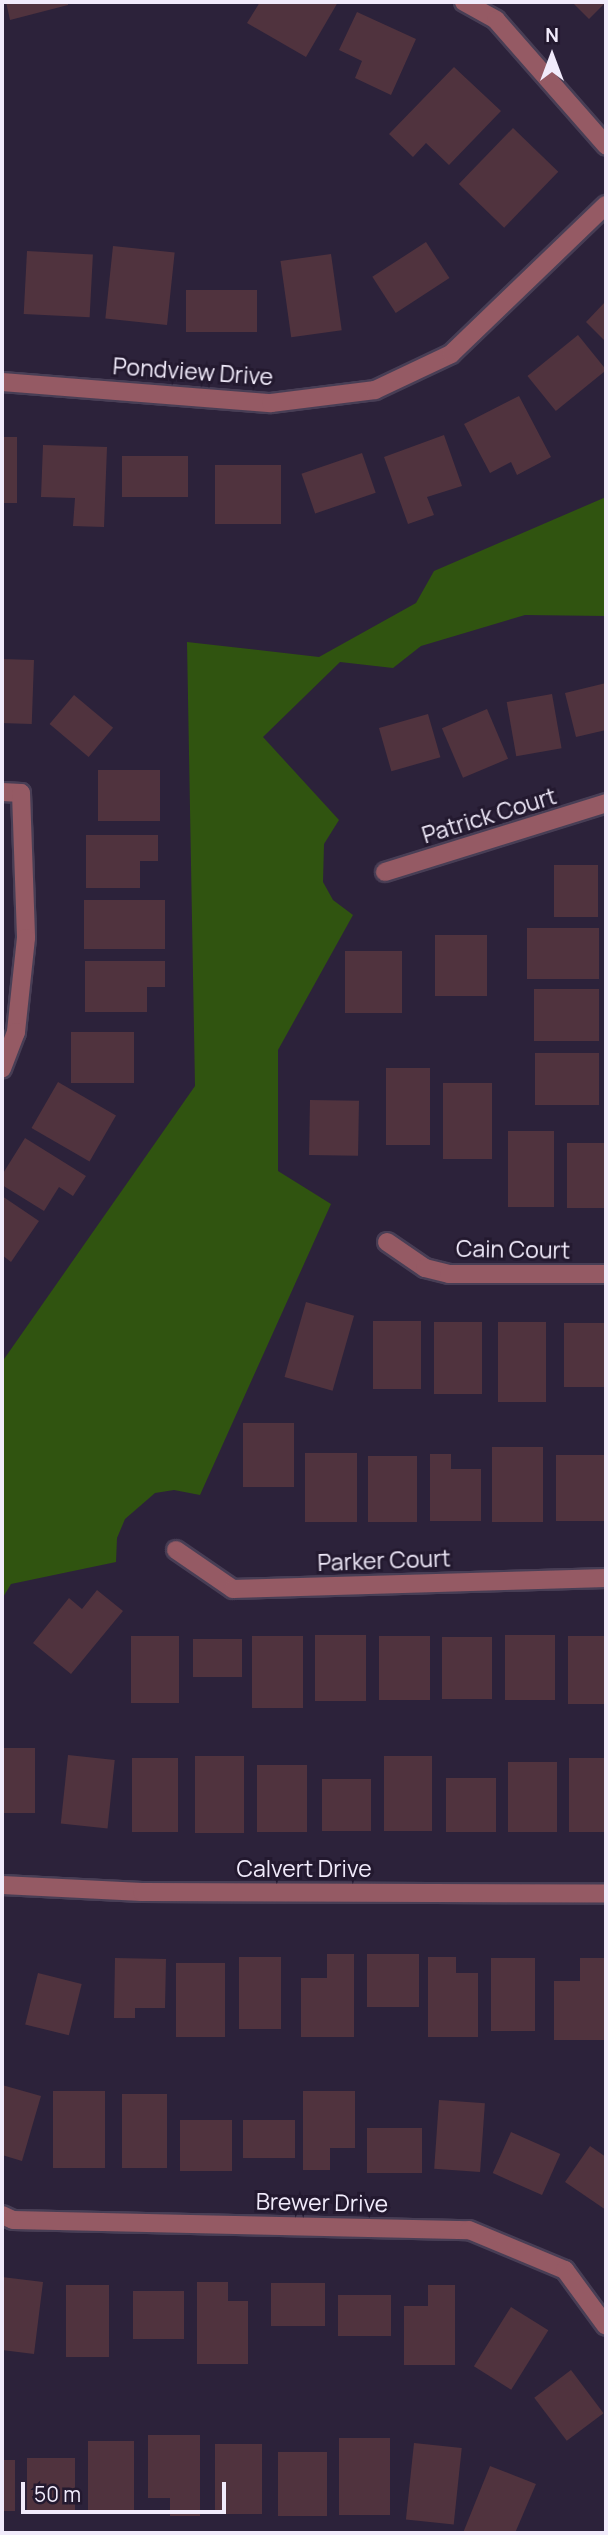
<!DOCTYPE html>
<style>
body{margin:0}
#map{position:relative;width:608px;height:2535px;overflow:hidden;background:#2c223a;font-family:Manrope,sans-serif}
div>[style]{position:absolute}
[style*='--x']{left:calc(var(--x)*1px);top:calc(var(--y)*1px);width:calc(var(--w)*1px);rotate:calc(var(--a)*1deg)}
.green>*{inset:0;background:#305410}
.building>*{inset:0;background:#50333e;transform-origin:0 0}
.roads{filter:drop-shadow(2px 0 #483e55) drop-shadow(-2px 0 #483e55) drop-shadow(0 2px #483e55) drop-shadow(0 -2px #483e55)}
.minor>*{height:18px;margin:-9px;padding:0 9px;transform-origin:9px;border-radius:9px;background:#955a64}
span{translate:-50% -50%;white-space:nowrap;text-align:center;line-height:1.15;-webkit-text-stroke:6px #23192f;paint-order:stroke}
.street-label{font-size:23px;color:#f1ebfb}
.frame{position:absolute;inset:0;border:4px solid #f1ebfb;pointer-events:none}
.north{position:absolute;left:517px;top:21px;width:70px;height:70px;-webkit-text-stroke:5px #23192f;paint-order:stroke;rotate:0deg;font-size:19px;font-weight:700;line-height:28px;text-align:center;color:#f1ebfb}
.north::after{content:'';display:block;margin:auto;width:24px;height:32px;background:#f1ebfb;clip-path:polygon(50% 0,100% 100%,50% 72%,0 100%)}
.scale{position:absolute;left:21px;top:2482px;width:205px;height:32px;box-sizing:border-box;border:4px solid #f1ebfb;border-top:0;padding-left:9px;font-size:21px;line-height:24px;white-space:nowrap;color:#f1ebfb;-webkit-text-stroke:5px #23192f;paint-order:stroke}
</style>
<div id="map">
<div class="green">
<i style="clip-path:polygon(606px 497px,606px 616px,525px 615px,421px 646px,393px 668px,340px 662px,263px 737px,339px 820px,324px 844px,323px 882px,333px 900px,353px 915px,278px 1050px,278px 1171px,331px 1204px,200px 1495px,174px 1490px,155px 1493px,125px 1519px,117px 1538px,116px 1562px,11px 1584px,2px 1599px,2px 1362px,195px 1086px,187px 642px,319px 657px,416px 603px,434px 571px)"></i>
</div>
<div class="building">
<i style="clip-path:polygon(6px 2px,68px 2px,68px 5px,10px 20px)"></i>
<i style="clip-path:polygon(260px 2px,338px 2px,306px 57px,247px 23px)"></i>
<i style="clip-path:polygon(572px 2px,606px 2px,589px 19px)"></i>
<i style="clip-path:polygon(357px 12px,416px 39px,391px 95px,355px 78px,362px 61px,339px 50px)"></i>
<i style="clip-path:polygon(454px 67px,501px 111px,449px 165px,426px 143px,413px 157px,389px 134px)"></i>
<i style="left:513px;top:128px;width:63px;height:78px;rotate:44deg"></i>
<i style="left:426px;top:242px;width:43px;height:64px;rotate:57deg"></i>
<i style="left:113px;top:246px;width:62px;height:73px;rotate:6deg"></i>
<i style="left:27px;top:251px;width:66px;height:63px;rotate:3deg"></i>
<i style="left:331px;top:254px;width:77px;height:51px;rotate:82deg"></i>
<i style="left:186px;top:290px;width:71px;height:42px"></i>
<i style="clip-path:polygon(606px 301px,606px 342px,586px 322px)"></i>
<i style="left:578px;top:335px;width:45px;height:65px;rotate:51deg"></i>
<i style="clip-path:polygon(519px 396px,551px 457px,517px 475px,511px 462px,490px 473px,464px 424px)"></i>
<i style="clip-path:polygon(444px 435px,462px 486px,427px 497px,434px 515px,408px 524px,384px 457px)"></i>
<i style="left:2px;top:437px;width:15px;height:66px"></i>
<i style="clip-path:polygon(43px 445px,107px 447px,104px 527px,73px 526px,75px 498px,41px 497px)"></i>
<i style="left:362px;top:453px;width:42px;height:64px;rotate:71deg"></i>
<i style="left:122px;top:456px;width:66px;height:41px"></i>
<i style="left:215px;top:465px;width:66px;height:59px"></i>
<i style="left:2px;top:659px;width:32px;height:64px;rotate:2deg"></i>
<i style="clip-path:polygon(606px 683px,606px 730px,576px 737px,565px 693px)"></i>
<i style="left:552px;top:694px;width:55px;height:46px;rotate:80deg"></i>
<i style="left:74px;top:695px;width:51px;height:38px;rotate:40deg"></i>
<i style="left:487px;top:709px;width:54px;height:49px;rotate:67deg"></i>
<i style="left:428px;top:714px;width:45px;height:51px;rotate:74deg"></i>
<i style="left:98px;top:770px;width:62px;height:51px"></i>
<i style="clip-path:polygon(86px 835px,158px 835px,158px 861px,140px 861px,140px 888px,86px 888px)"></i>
<i style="left:554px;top:865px;width:44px;height:52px"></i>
<i style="left:84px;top:900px;width:81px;height:49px"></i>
<i style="left:527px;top:928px;width:72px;height:51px"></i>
<i style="left:435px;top:935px;width:52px;height:61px"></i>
<i style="left:345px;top:951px;width:57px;height:62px"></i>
<i style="clip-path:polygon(85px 961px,165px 961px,165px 987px,147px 987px,147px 1012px,85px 1012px)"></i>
<i style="left:534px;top:989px;width:65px;height:52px"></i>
<i style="left:71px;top:1032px;width:63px;height:51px"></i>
<i style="left:535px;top:1053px;width:64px;height:52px"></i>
<i style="left:386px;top:1068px;width:44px;height:77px"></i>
<i style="left:58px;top:1082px;width:67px;height:53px;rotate:30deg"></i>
<i style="left:443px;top:1083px;width:49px;height:76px"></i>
<i style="left:310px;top:1100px;width:49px;height:55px;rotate:1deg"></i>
<i style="left:508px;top:1131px;width:46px;height:76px"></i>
<i style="clip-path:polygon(25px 1138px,86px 1176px,73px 1196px,59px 1187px,44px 1211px,2px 1185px,2px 1175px)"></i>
<i style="left:567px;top:1143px;width:39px;height:65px"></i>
<i style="clip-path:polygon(2px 1196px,39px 1221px,11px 1262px,2px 1255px)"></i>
<i style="left:306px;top:1302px;width:50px;height:78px;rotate:16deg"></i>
<i style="left:373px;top:1321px;width:48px;height:68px"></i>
<i style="left:434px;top:1322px;width:48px;height:72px"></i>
<i style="left:498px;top:1322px;width:48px;height:80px"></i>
<i style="left:564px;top:1323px;width:42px;height:64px"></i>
<i style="left:243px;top:1423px;width:51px;height:64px"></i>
<i style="left:492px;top:1447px;width:51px;height:75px"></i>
<i style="left:305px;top:1453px;width:52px;height:69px"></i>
<i style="clip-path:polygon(430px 1454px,451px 1454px,451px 1469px,481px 1469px,481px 1521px,430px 1521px)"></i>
<i style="left:556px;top:1455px;width:50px;height:66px"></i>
<i style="left:368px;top:1456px;width:49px;height:66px"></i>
<i style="clip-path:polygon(97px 1590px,123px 1611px,71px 1674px,33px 1643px,69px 1598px,82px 1609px)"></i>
<i style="left:315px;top:1635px;width:51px;height:66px"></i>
<i style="left:505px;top:1635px;width:50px;height:65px"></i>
<i style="left:131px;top:1636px;width:48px;height:67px"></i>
<i style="left:252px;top:1636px;width:51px;height:72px"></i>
<i style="left:379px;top:1636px;width:51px;height:64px"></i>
<i style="left:568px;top:1636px;width:38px;height:68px"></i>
<i style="left:442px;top:1637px;width:50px;height:62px"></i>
<i style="left:193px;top:1639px;width:49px;height:38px"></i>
<i style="left:2px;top:1748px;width:33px;height:65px"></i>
<i style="left:68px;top:1755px;width:47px;height:69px;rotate:6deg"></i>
<i style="left:195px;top:1756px;width:49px;height:77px"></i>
<i style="left:384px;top:1756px;width:48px;height:75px"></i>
<i style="left:132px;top:1758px;width:46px;height:74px"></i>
<i style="left:569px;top:1758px;width:37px;height:74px"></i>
<i style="left:508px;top:1762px;width:49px;height:70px"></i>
<i style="left:257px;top:1765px;width:50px;height:67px"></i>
<i style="left:446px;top:1778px;width:50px;height:54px"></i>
<i style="left:322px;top:1779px;width:49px;height:52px"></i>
<i style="clip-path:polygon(327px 1954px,354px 1954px,354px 2037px,301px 2037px,301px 1978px,327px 1978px)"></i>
<i style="left:367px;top:1954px;width:52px;height:53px"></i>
<i style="left:239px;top:1957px;width:42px;height:72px"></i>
<i style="clip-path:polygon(428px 1957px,456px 1957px,456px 1973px,478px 1973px,478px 2037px,428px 2037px)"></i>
<i style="clip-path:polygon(115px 1958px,166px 1959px,165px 2008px,135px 2008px,135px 2018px,114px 2018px)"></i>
<i style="left:491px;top:1958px;width:44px;height:73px"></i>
<i style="clip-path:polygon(580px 1958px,604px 1958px,604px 2040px,554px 2040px,554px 1981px,580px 1981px)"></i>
<i style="left:176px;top:1963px;width:49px;height:74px"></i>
<i style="left:38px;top:1973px;width:45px;height:53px;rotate:14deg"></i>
<i style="clip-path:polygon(2px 2085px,41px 2096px,22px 2161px,2px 2155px)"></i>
<i style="left:53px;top:2091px;width:52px;height:77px"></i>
<i style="clip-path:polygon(303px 2091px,355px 2091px,355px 2148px,330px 2148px,330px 2170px,303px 2170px)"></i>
<i style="left:122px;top:2094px;width:45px;height:74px"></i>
<i style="left:439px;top:2100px;width:46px;height:69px;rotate:4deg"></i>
<i style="left:180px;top:2120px;width:52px;height:51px"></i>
<i style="left:243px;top:2120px;width:52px;height:38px"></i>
<i style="left:367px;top:2128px;width:55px;height:45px"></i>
<i style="left:511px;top:2132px;width:54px;height:45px;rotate:24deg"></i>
<i style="clip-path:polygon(590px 2146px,606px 2157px,606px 2210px,565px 2182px)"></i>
<i style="clip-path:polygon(2px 2277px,43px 2282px,34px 2354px,2px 2350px)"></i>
<i style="clip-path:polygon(197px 2282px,228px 2282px,228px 2301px,248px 2301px,248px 2364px,197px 2364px)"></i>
<i style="left:271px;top:2283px;width:54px;height:43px"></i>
<i style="left:66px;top:2285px;width:43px;height:72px"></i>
<i style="clip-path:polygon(428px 2285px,455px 2285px,455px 2365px,404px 2365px,404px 2306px,428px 2306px)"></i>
<i style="left:133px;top:2291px;width:51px;height:48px"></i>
<i style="left:338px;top:2295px;width:53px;height:41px"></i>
<i style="left:511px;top:2307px;width:44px;height:70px;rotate:32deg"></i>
<i style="left:571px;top:2370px;width:54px;height:46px;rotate:53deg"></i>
<i style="clip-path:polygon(148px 2435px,200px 2435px,200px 2516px,170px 2516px,170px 2498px,148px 2498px)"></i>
<i style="left:339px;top:2438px;width:51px;height:77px"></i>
<i style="left:88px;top:2441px;width:46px;height:73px"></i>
<i style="left:414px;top:2443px;width:48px;height:77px;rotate:6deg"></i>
<i style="left:215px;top:2444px;width:47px;height:70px"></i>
<i style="left:278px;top:2452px;width:49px;height:64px"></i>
<i style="left:27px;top:2458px;width:48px;height:56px"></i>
<i style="left:2px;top:2460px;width:13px;height:51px"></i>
<i style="clip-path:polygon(490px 2466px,536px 2484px,515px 2533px,463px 2533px)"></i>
</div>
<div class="roads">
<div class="minor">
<i style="--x:464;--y:2;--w:37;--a:29"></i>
<i style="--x:496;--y:20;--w:167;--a:48.7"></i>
<i style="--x:2;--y:382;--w:270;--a:4.5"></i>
<i style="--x:271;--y:403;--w:105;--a:-7.1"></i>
<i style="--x:375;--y:390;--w:84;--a:-25.3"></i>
<i style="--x:451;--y:354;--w:215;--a:-43.9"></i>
<i style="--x:2;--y:792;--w:19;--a:3"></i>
<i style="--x:21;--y:793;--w:145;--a:88"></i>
<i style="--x:26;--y:938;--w:95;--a:96.1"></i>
<i style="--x:16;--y:1032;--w:39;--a:111"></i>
<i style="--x:385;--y:872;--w:232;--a:-17.3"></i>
<i style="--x:387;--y:1242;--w:46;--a:34.4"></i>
<i style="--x:425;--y:1268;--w:25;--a:14"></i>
<i style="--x:449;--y:1274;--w:157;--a:0"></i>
<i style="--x:176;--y:1550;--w:69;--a:34.4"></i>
<i style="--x:233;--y:1589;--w:373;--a:-1.7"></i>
<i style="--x:2;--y:1885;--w:140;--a:2.9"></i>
<i style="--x:142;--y:1892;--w:464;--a:0.2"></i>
<i style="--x:2;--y:2215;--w:12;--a:24"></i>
<i style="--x:13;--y:2220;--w:456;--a:1.3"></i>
<i style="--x:469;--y:2230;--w:104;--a:22.6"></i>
<i style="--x:565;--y:2270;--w:69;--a:53.8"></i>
</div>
</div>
<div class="street-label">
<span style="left:193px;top:371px;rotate:4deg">Pondview Drive</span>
<span style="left:489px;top:815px;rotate:-17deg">Patrick Court</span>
<span style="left:513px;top:1249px;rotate:1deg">Cain Court</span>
<span style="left:384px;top:1560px;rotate:-2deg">Parker Court</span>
<span style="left:304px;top:1868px">Calvert Drive</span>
<span style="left:322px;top:2202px;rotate:1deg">Brewer Drive</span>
</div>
<div class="frame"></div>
<div class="north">N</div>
<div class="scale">50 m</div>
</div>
